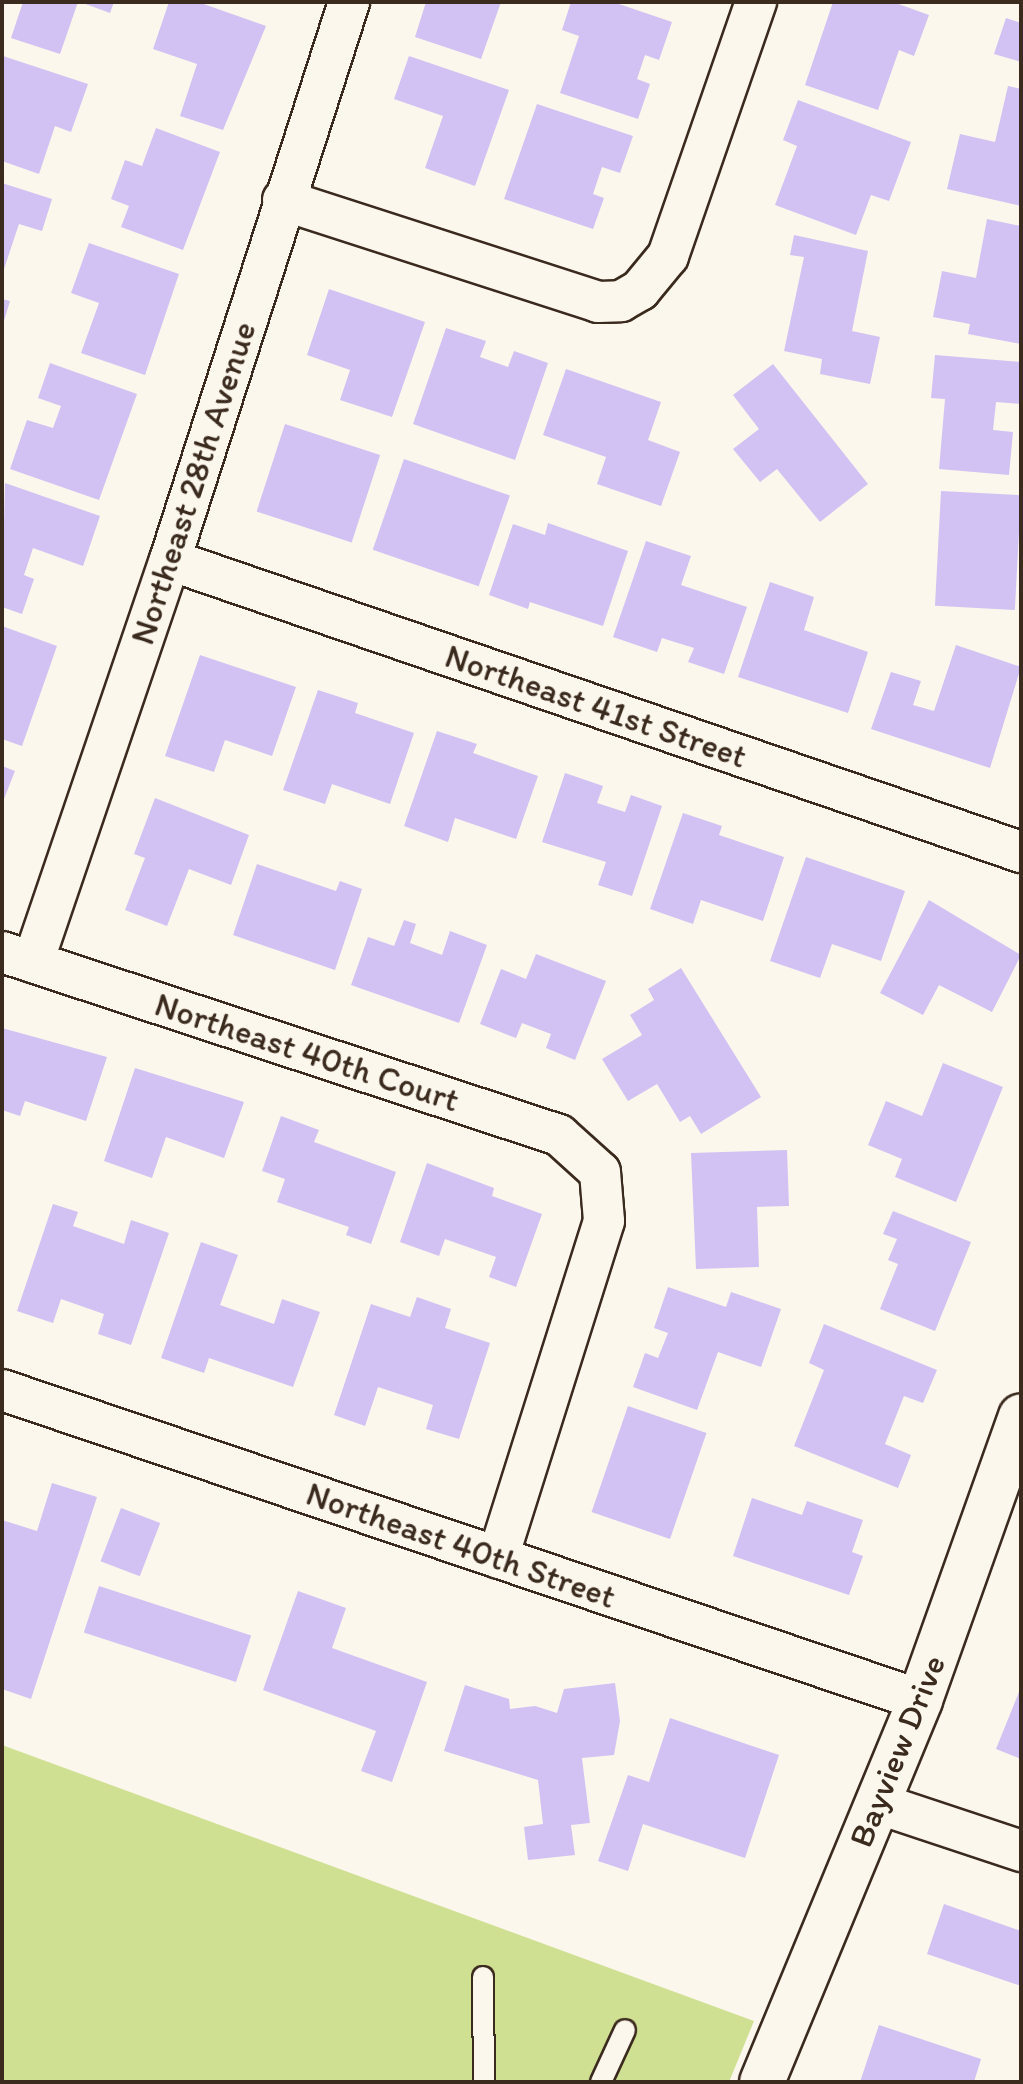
<!DOCTYPE html>
<style>
body{margin:0}
#map{position:relative;width:1023px;height:2084px;overflow:hidden;background:#fbf7ec;font-family:Itim,sans-serif}
div>[style]{position:absolute}
[style*='--x']{left:calc(var(--x)*1px);top:calc(var(--y)*1px);width:calc(var(--w)*1px);rotate:calc(var(--a)*1deg)}
.green>*{inset:0;background:#d0e093}
.building>*{inset:0;background:#d1c2f3;transform-origin:0 0}
.roads{filter:drop-shadow(2px 0 #3b2a1e) drop-shadow(-2px 0 #3b2a1e) drop-shadow(0 2px #3b2a1e) drop-shadow(0 -2px #3b2a1e)}
.lane>*{height:20px;margin:-10px;padding:0 10px;transform-origin:10px;border-radius:10px;background:#fbf7ec}
.street>*{height:40px;margin:-20px;padding:0 20px;transform-origin:20px;border-radius:20px;background:#fbf7ec}
.secondary>*{height:44px;margin:-22px;padding:0 22px;transform-origin:22px;border-radius:22px;background:#fbf7ec}
span{translate:-50% -50%;white-space:nowrap;text-align:center;line-height:1.15;-webkit-text-stroke:7px #fbf7ec;paint-order:stroke}
.street-label{font-size:34px;color:#3b2a1e}
.frame{position:absolute;inset:0;border:4px solid #3b2a1e;pointer-events:none}
</style>
<div id="map">
<div class="green">
<i style="clip-path:polygon(2px 1745px,754px 2021px,729px 2082px,2px 2082px)"></i>
</div>
<div class="building">
<i style="clip-path:polygon(23px 2px,78px 2px,60px 54px,11px 38px)"></i>
<i style="clip-path:polygon(80px 2px,114px 2px,110px 13px)"></i>
<i style="clip-path:polygon(169px 2px,198px 2px,266px 26px,223px 130px,180px 116px,197px 64px,153px 49px)"></i>
<i style="clip-path:polygon(426px 2px,501px 2px,481px 59px,415px 37px)"></i>
<i style="clip-path:polygon(571px 2px,613px 2px,672px 22px,659px 60px,645px 55px,637px 79px,650px 84px,638px 119px,560px 93px,579px 36px,562px 30px)"></i>
<i style="clip-path:polygon(833px 2px,893px 2px,929px 15px,914px 56px,899px 50px,878px 110px,805px 85px)"></i>
<i style="clip-path:polygon(1006px 18px,1021px 23px,1021px 62px,994px 54px)"></i>
<i style="clip-path:polygon(3px 56px,88px 84px,71px 132px,55px 126px,39px 174px,2px 161px)"></i>
<i style="clip-path:polygon(409px 56px,509px 90px,475px 186px,425px 168px,443px 116px,394px 99px)"></i>
<i style="clip-path:polygon(1008px 86px,1021px 89px,1021px 206px,947px 189px,960px 134px,995px 142px)"></i>
<i style="clip-path:polygon(798px 100px,911px 142px,889px 201px,871px 195px,856px 235px,775px 205px,797px 146px,783px 140px)"></i>
<i style="clip-path:polygon(537px 104px,633px 136px,620px 173px,602px 167px,593px 194px,604px 198px,593px 229px,504px 199px)"></i>
<i style="clip-path:polygon(156px 128px,220px 152px,183px 250px,121px 227px,129px 206px,111px 199px,125px 160px,142px 166px)"></i>
<i style="clip-path:polygon(2px 183px,52px 199px,42px 231px,19px 224px,3px 272px)"></i>
<i style="clip-path:polygon(987px 219px,1021px 226px,1021px 344px,968px 334px,970px 324px,933px 317px,942px 271px,976px 278px)"></i>
<i style="clip-path:polygon(794px 235px,868px 251px,852px 331px,880px 337px,870px 384px,820px 374px,822px 359px,784px 351px,804px 257px,790px 255px)"></i>
<i style="clip-path:polygon(89px 243px,179px 274px,145px 375px,81px 353px,99px 303px,71px 293px)"></i>
<i style="clip-path:polygon(329px 289px,425px 322px,392px 417px,340px 400px,350px 370px,307px 355px)"></i>
<i style="clip-path:polygon(2px 299px,10px 301px,3px 324px,2px 324px)"></i>
<i style="clip-path:polygon(446px 328px,486px 341px,480px 357px,508px 367px,514px 351px,548px 363px,515px 460px,413px 424px)"></i>
<i style="clip-path:polygon(935px 355px,1021px 362px,1021px 404px,996px 402px,993px 430px,1013px 432px,1009px 475px,939px 469px,945px 399px,931px 398px)"></i>
<i style="clip-path:polygon(50px 363px,137px 394px,99px 500px,10px 469px,27px 420px,53px 428px,61px 406px,38px 398px)"></i>
<i style="clip-path:polygon(773px 364px,868px 484px,820px 522px,777px 469px,760px 482px,733px 449px,759px 429px,733px 395px)"></i>
<i style="clip-path:polygon(566px 369px,661px 402px,648px 440px,680px 452px,661px 506px,597px 484px,606px 457px,543px 435px)"></i>
<i style="left:285px;top:424px;width:100px;height:92px;rotate:18deg"></i>
<i style="left:404px;top:459px;width:112px;height:96px;rotate:19deg"></i>
<i style="clip-path:polygon(5px 483px,100px 516px,83px 566px,33px 548px,24px 575px,34px 579px,22px 614px,2px 607px)"></i>
<i style="left:941px;top:491px;width:80px;height:115px;rotate:3deg"></i>
<i style="clip-path:polygon(548px 523px,628px 551px,603px 626px,530px 602px,528px 609px,489px 595px,513px 524px,545px 535px)"></i>
<i style="clip-path:polygon(646px 541px,691px 556px,681px 585px,747px 607px,724px 674px,688px 662px,694px 648px,662px 638px,657px 652px,613px 637px)"></i>
<i style="clip-path:polygon(770px 582px,814px 597px,804px 630px,868px 652px,848px 713px,738px 677px)"></i>
<i style="clip-path:polygon(2px 626px,57px 646px,22px 746px,2px 739px)"></i>
<i style="clip-path:polygon(956px 645px,1021px 667px,990px 768px,871px 729px,891px 672px,921px 681px,913px 705px,934px 711px)"></i>
<i style="clip-path:polygon(200px 655px,296px 687px,272px 756px,225px 740px,214px 772px,165px 756px)"></i>
<i style="clip-path:polygon(318px 690px,358px 703px,355px 713px,414px 733px,390px 804px,332px 784px,325px 804px,283px 790px)"></i>
<i style="clip-path:polygon(437px 731px,477px 744px,473px 753px,538px 776px,516px 839px,455px 818px,448px 842px,404px 826px)"></i>
<i style="clip-path:polygon(2px 766px,15px 771px,2px 804px)"></i>
<i style="clip-path:polygon(565px 773px,603px 786px,597px 803px,625px 812px,631px 795px,662px 806px,632px 896px,598px 885px,606px 862px,542px 842px)"></i>
<i style="clip-path:polygon(155px 798px,249px 835px,231px 885px,189px 869px,167px 926px,125px 910px,145px 858px,134px 854px)"></i>
<i style="clip-path:polygon(683px 813px,722px 826px,719px 835px,784px 857px,763px 921px,701px 900px,693px 924px,650px 909px)"></i>
<i style="clip-path:polygon(806px 857px,905px 891px,881px 961px,832px 944px,820px 978px,770px 961px)"></i>
<i style="clip-path:polygon(257px 864px,336px 891px,340px 881px,362px 889px,335px 970px,233px 935px)"></i>
<i style="clip-path:polygon(929px 900px,1021px 955px,992px 1012px,939px 985px,923px 1015px,880px 993px)"></i>
<i style="clip-path:polygon(404px 920px,416px 924px,410px 943px,442px 955px,450px 931px,487px 945px,459px 1023px,351px 985px,368px 937px,394px 946px)"></i>
<i style="clip-path:polygon(536px 954px,606px 981px,575px 1060px,546px 1048px,551px 1034px,522px 1023px,516px 1038px,480px 1024px,501px 969px,526px 979px)"></i>
<i style="clip-path:polygon(681px 968px,761px 1097px,701px 1134px,690px 1116px,680px 1122px,657px 1084px,628px 1101px,602px 1059px,642px 1035px,630px 1015px,654px 1000px,648px 989px)"></i>
<i style="clip-path:polygon(2px 1028px,107px 1057px,86px 1121px,25px 1101px,20px 1116px,2px 1110px)"></i>
<i style="clip-path:polygon(943px 1063px,1003px 1087px,956px 1202px,895px 1177px,902px 1159px,868px 1145px,886px 1101px,922px 1116px)"></i>
<i style="clip-path:polygon(135px 1068px,244px 1102px,224px 1158px,166px 1137px,152px 1178px,104px 1161px)"></i>
<i style="clip-path:polygon(281px 1116px,319px 1130px,314px 1142px,396px 1172px,371px 1244px,346px 1235px,349px 1227px,277px 1202px,285px 1179px,262px 1171px)"></i>
<i style="clip-path:polygon(787px 1150px,789px 1206px,757px 1207px,759px 1267px,696px 1269px,691px 1153px)"></i>
<i style="clip-path:polygon(427px 1163px,494px 1188px,492px 1196px,542px 1214px,516px 1287px,489px 1277px,496px 1257px,445px 1239px,439px 1256px,400px 1242px)"></i>
<i style="clip-path:polygon(53px 1204px,78px 1212px,73px 1226px,124px 1244px,131px 1220px,169px 1233px,131px 1345px,98px 1334px,104px 1314px,61px 1299px,53px 1323px,17px 1311px)"></i>
<i style="clip-path:polygon(893px 1211px,971px 1242px,935px 1331px,880px 1309px,898px 1264px,888px 1260px,897px 1239px,883px 1234px)"></i>
<i style="clip-path:polygon(201px 1242px,238px 1255px,220px 1305px,274px 1324px,282px 1299px,320px 1312px,293px 1387px,209px 1358px,204px 1373px,161px 1358px)"></i>
<i style="clip-path:polygon(668px 1287px,726px 1307px,731px 1292px,781px 1309px,761px 1367px,718px 1352px,697px 1410px,633px 1387px,645px 1353px,658px 1358px,668px 1333px,654px 1328px)"></i>
<i style="clip-path:polygon(417px 1297px,451px 1309px,445px 1328px,490px 1343px,459px 1439px,426px 1429px,433px 1405px,378px 1387px,365px 1426px,334px 1415px,371px 1304px,410px 1317px)"></i>
<i style="clip-path:polygon(824px 1324px,937px 1370px,923px 1403px,904px 1396px,885px 1444px,911px 1455px,898px 1488px,794px 1446px,824px 1370px,809px 1363px)"></i>
<i style="left:628px;top:1406px;width:83px;height:112px;rotate:19deg"></i>
<i style="clip-path:polygon(52px 1483px,97px 1497px,31px 1699px,2px 1689px,2px 1520px,37px 1531px)"></i>
<i style="clip-path:polygon(752px 1498px,802px 1515px,807px 1501px,863px 1520px,852px 1552px,863px 1556px,849px 1595px,733px 1556px)"></i>
<i style="left:121px;top:1508px;width:42px;height:57px;rotate:21deg"></i>
<i style="left:99px;top:1586px;width:160px;height:49px;rotate:18deg"></i>
<i style="clip-path:polygon(298px 1591px,346px 1608px,332px 1648px,427px 1682px,392px 1782px,361px 1771px,376px 1731px,263px 1690px)"></i>
<i style="clip-path:polygon(615px 1683px,620px 1721px,614px 1755px,582px 1758px,590px 1823px,571px 1825px,575px 1855px,528px 1860px,524px 1827px,543px 1824px,538px 1780px,444px 1751px,465px 1685px,509px 1699px,510px 1709px,535px 1706px,557px 1713px,564px 1689px)"></i>
<i style="clip-path:polygon(1021px 1687px,1021px 1759px,996px 1749px)"></i>
<i style="clip-path:polygon(670px 1718px,779px 1755px,745px 1858px,643px 1824px,628px 1871px,598px 1861px,628px 1775px,649px 1782px)"></i>
<i style="clip-path:polygon(944px 1904px,1021px 1931px,1021px 1986px,927px 1954px)"></i>
<i style="clip-path:polygon(879px 2025px,981px 2059px,974px 2082px,860px 2082px)"></i>
</div>
<div class="roads">
<div class="lane">
<i style="--x:483;--y:1977;--w:105;--a:89.5"></i>
<i style="--x:601;--y:2082;--w:57;--a:-65.2"></i>
</div>
<div class="street">
<i style="--x:283;--y:200;--w:331;--a:17.9"></i>
<i style="--x:598;--y:302;--w:23;--a:-2"></i>
<i style="--x:621;--y:301;--w:22;--a:-30"></i>
<i style="--x:640;--y:290;--w:44;--a:-50.5"></i>
<i style="--x:668;--y:256;--w:269;--a:-70.9"></i>
<i style="--x:170;--y:560;--w:900;--a:18.94"></i>
<i style="--x:2;--y:952;--w:586;--a:18.19"></i>
<i style="--x:559;--y:1135;--w:55;--a:42.1"></i>
<i style="--x:600;--y:1172;--w:49;--a:85.3"></i>
<i style="--x:604;--y:1221;--w:353;--a:107.5"></i>
<i style="--x:33;--y:962;--w:425;--a:-71.2"></i>
<i style="--x:170;--y:560;--w:586;--a:-72.21"></i>
<i style="--x:2;--y:1390;--w:969;--a:18.66"></i>
<i style="--x:877;--y:1803;--w:152;--a:18.4"></i>
</div>
<div class="secondary">
<i style="--x:762;--y:2082;--w:413;--a:-67.5"></i>
<i style="--x:920;--y:1700;--w:301;--a:-70.4"></i>
</div>
</div>
<div class="street-label">
<span style="left:193px;top:483px;rotate:-72deg">Northeast 28th Avenue</span>
<span style="left:596px;top:706px;rotate:19deg">Northeast 41st Street</span>
<span style="left:307px;top:1052px;rotate:18deg">Northeast 40th Court</span>
<span style="left:461px;top:1545px;rotate:19deg">Northeast 40th Street</span>
<span style="left:897px;top:1751px;rotate:-68deg">Bayview Drive</span>
</div>
<div class="frame"></div>
</div>
